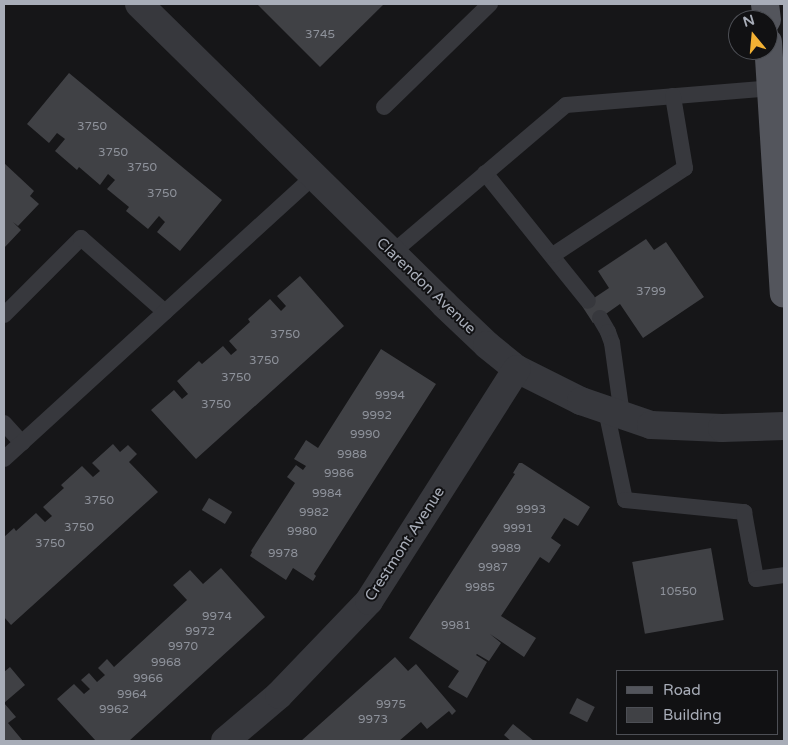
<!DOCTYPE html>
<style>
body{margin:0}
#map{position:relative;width:788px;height:745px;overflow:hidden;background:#161618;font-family:"Varela Round",sans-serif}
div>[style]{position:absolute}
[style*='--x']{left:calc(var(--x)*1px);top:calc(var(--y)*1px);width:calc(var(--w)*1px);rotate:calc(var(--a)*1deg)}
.building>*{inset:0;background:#404145;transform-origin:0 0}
.service>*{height:16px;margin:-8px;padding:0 8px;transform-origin:8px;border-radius:8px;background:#37383d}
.minor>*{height:28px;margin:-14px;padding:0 14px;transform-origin:14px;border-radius:14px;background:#37383d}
.primary>*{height:28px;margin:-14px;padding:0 14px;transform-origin:14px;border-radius:14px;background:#53555c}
span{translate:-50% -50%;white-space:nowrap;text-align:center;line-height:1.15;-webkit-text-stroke:4px #111113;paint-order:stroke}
.number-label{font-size:12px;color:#8e929b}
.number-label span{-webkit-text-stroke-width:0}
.street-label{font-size:15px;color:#a8adb8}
.frame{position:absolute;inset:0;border:5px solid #a8adb8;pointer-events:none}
.legend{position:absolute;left:616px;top:670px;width:162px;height:65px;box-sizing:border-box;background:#111113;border:1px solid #4d4f55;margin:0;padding:6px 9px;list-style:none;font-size:15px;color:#a8adb8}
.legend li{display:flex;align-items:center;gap:10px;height:25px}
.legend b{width:25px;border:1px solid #4d4f55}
.north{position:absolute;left:728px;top:10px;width:50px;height:50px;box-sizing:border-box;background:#111113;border:1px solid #4d4f55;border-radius:50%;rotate:343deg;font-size:14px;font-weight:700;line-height:20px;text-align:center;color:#a8adb8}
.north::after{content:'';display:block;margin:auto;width:18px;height:22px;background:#f2b134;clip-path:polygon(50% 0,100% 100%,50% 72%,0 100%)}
</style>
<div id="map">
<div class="building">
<i style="clip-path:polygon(257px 4px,384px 4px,320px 67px)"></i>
<i style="clip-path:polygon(69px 73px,222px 200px,180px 251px,157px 232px,165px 222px,159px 216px,148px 229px,126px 211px,129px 207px,107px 189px,115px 180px,108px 174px,100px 185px,79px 167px,77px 170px,55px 151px,65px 139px,57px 133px,49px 143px,27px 124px)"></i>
<i style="clip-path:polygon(4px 163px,34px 191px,30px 196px,39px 204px,18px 226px,13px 222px,21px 230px,4px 248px)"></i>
<i style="clip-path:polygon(646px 239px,654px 250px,666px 242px,704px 297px,643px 338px,620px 304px,593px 323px,582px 306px,609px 288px,598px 271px)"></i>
<i style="clip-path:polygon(300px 276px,344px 326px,196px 459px,151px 410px,174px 390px,182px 399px,188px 394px,177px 381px,199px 361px,202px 364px,223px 346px,231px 355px,237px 350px,229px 341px,250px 322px,248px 319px,270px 299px,281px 311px,286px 306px,277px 296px)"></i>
<i style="clip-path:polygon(381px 349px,436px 384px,314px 574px,316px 576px,313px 581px,293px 568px,286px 580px,250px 556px,252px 552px,251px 551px,295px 483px,287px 477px,296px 465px,303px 470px,306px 466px,294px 459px,306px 440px,318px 448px)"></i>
<i style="clip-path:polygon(113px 444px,120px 452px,128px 445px,137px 454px,129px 462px,158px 492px,11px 625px,4px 617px,4px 537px,14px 528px,16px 531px,36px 513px,45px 522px,52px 516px,43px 507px,64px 488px,61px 485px,82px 466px,93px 477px,100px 471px,92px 463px)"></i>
<i style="clip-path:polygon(519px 463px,522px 463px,590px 507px,578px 526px,564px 518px,551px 538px,561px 545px,549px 563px,540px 557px,501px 616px,536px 638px,524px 657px,490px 634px,501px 643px,489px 661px,477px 654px,476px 655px,487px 662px,467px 698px,448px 687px,459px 671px,409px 638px,515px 474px,513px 473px)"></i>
<i style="left:209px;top:498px;width:27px;height:14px;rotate:31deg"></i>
<i style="left:711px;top:548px;width:73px;height:80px;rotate:80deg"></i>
<i style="clip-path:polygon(221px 568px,265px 617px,129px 741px,96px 741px,57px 699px,74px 684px,84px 694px,90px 689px,81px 680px,89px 673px,97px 682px,105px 675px,98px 668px,107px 659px,114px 667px,187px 600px,173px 585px,190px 570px,203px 584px)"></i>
<i style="clip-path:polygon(395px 657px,408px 671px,416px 664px,456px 711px,452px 715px,449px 711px,427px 729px,421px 722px,399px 741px,301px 741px)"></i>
<i style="clip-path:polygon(10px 667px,25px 685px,4px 703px,16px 717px,8px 723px,23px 741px,4px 741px,4px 672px)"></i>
<i style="left:577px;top:698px;width:20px;height:17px;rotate:27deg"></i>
<i style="clip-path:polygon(513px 724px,534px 741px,511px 741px,504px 735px)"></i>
</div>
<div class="service">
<i style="--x:384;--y:107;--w:148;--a:-44.2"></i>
<i style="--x:485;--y:173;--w:164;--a:51.2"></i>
<i style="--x:392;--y:253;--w:228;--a:-40.4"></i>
<i style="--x:566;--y:105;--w:206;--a:-4.7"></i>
<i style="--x:553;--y:255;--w:158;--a:-33.4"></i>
<i style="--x:685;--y:168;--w:73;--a:-99.5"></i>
<i style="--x:4;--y:315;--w:109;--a:-45"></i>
<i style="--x:81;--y:238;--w:112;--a:41.4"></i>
<i style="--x:600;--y:318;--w:16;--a:60"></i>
<i style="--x:608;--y:332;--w:12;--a:70"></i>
<i style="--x:612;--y:343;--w:73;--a:82.1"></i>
<i style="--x:606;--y:410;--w:92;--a:78.1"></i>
<i style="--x:625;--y:500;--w:120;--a:5.8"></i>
<i style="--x:744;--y:512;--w:68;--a:79.8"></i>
<i style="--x:756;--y:579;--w:28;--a:-8"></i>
<i style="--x:4;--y:423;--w:27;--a:48"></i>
<i style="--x:4;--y:459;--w:420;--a:-42.4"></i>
</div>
<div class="minor">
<i style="--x:139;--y:4;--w:428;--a:44.5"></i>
<i style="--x:444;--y:304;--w:59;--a:43.6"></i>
<i style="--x:487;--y:345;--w:38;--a:39"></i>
<i style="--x:517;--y:369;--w:72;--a:26.6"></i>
<i style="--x:581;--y:401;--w:74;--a:18.9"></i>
<i style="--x:651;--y:425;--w:71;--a:2.4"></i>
<i style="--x:722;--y:428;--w:62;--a:-1.8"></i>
<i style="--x:225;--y:741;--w:71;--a:-40.4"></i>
<i style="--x:279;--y:695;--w:130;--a:-46.2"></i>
<i style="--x:369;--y:601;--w:275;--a:-57.5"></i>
</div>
<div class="primary">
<i style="--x:765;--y:4;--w:16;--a:83"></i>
<i style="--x:768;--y:42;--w:252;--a:86.4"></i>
</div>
<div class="number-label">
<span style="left:320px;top:35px">3745</span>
<span style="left:92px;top:127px">3750</span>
<span style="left:113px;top:153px">3750</span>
<span style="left:142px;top:168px">3750</span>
<span style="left:162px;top:194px">3750</span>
<span style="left:651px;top:292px">3799</span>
<span style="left:285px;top:335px">3750</span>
<span style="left:264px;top:361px">3750</span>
<span style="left:236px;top:378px">3750</span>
<span style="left:390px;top:396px">9994</span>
<span style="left:216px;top:405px">3750</span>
<span style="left:377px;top:416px">9992</span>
<span style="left:365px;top:435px">9990</span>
<span style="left:352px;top:455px">9988</span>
<span style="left:339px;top:474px">9986</span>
<span style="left:327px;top:494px">9984</span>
<span style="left:99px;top:501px">3750</span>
<span style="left:531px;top:510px">9993</span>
<span style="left:314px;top:513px">9982</span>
<span style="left:79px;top:528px">3750</span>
<span style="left:518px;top:529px">9991</span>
<span style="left:302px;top:532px">9980</span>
<span style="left:50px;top:544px">3750</span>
<span style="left:506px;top:549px">9989</span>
<span style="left:283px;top:554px">9978</span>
<span style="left:493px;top:568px">9987</span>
<span style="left:480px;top:588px">9985</span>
<span style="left:678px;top:592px">10550</span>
<span style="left:217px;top:617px">9974</span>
<span style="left:456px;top:626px">9981</span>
<span style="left:200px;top:632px">9972</span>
<span style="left:183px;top:647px">9970</span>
<span style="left:166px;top:663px">9968</span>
<span style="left:148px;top:679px">9966</span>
<span style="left:132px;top:695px">9964</span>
<span style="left:391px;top:705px">9975</span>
<span style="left:114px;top:710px">9962</span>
<span style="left:373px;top:720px">9973</span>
</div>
<div class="street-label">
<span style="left:426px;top:286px;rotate:44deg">Clarendon Avenue</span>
<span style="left:405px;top:544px;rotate:-57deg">Crestmont Avenue</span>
</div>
<div class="frame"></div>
<ul class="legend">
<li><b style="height:6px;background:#53555c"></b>Road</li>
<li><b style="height:14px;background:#404145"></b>Building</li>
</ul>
<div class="north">N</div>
</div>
